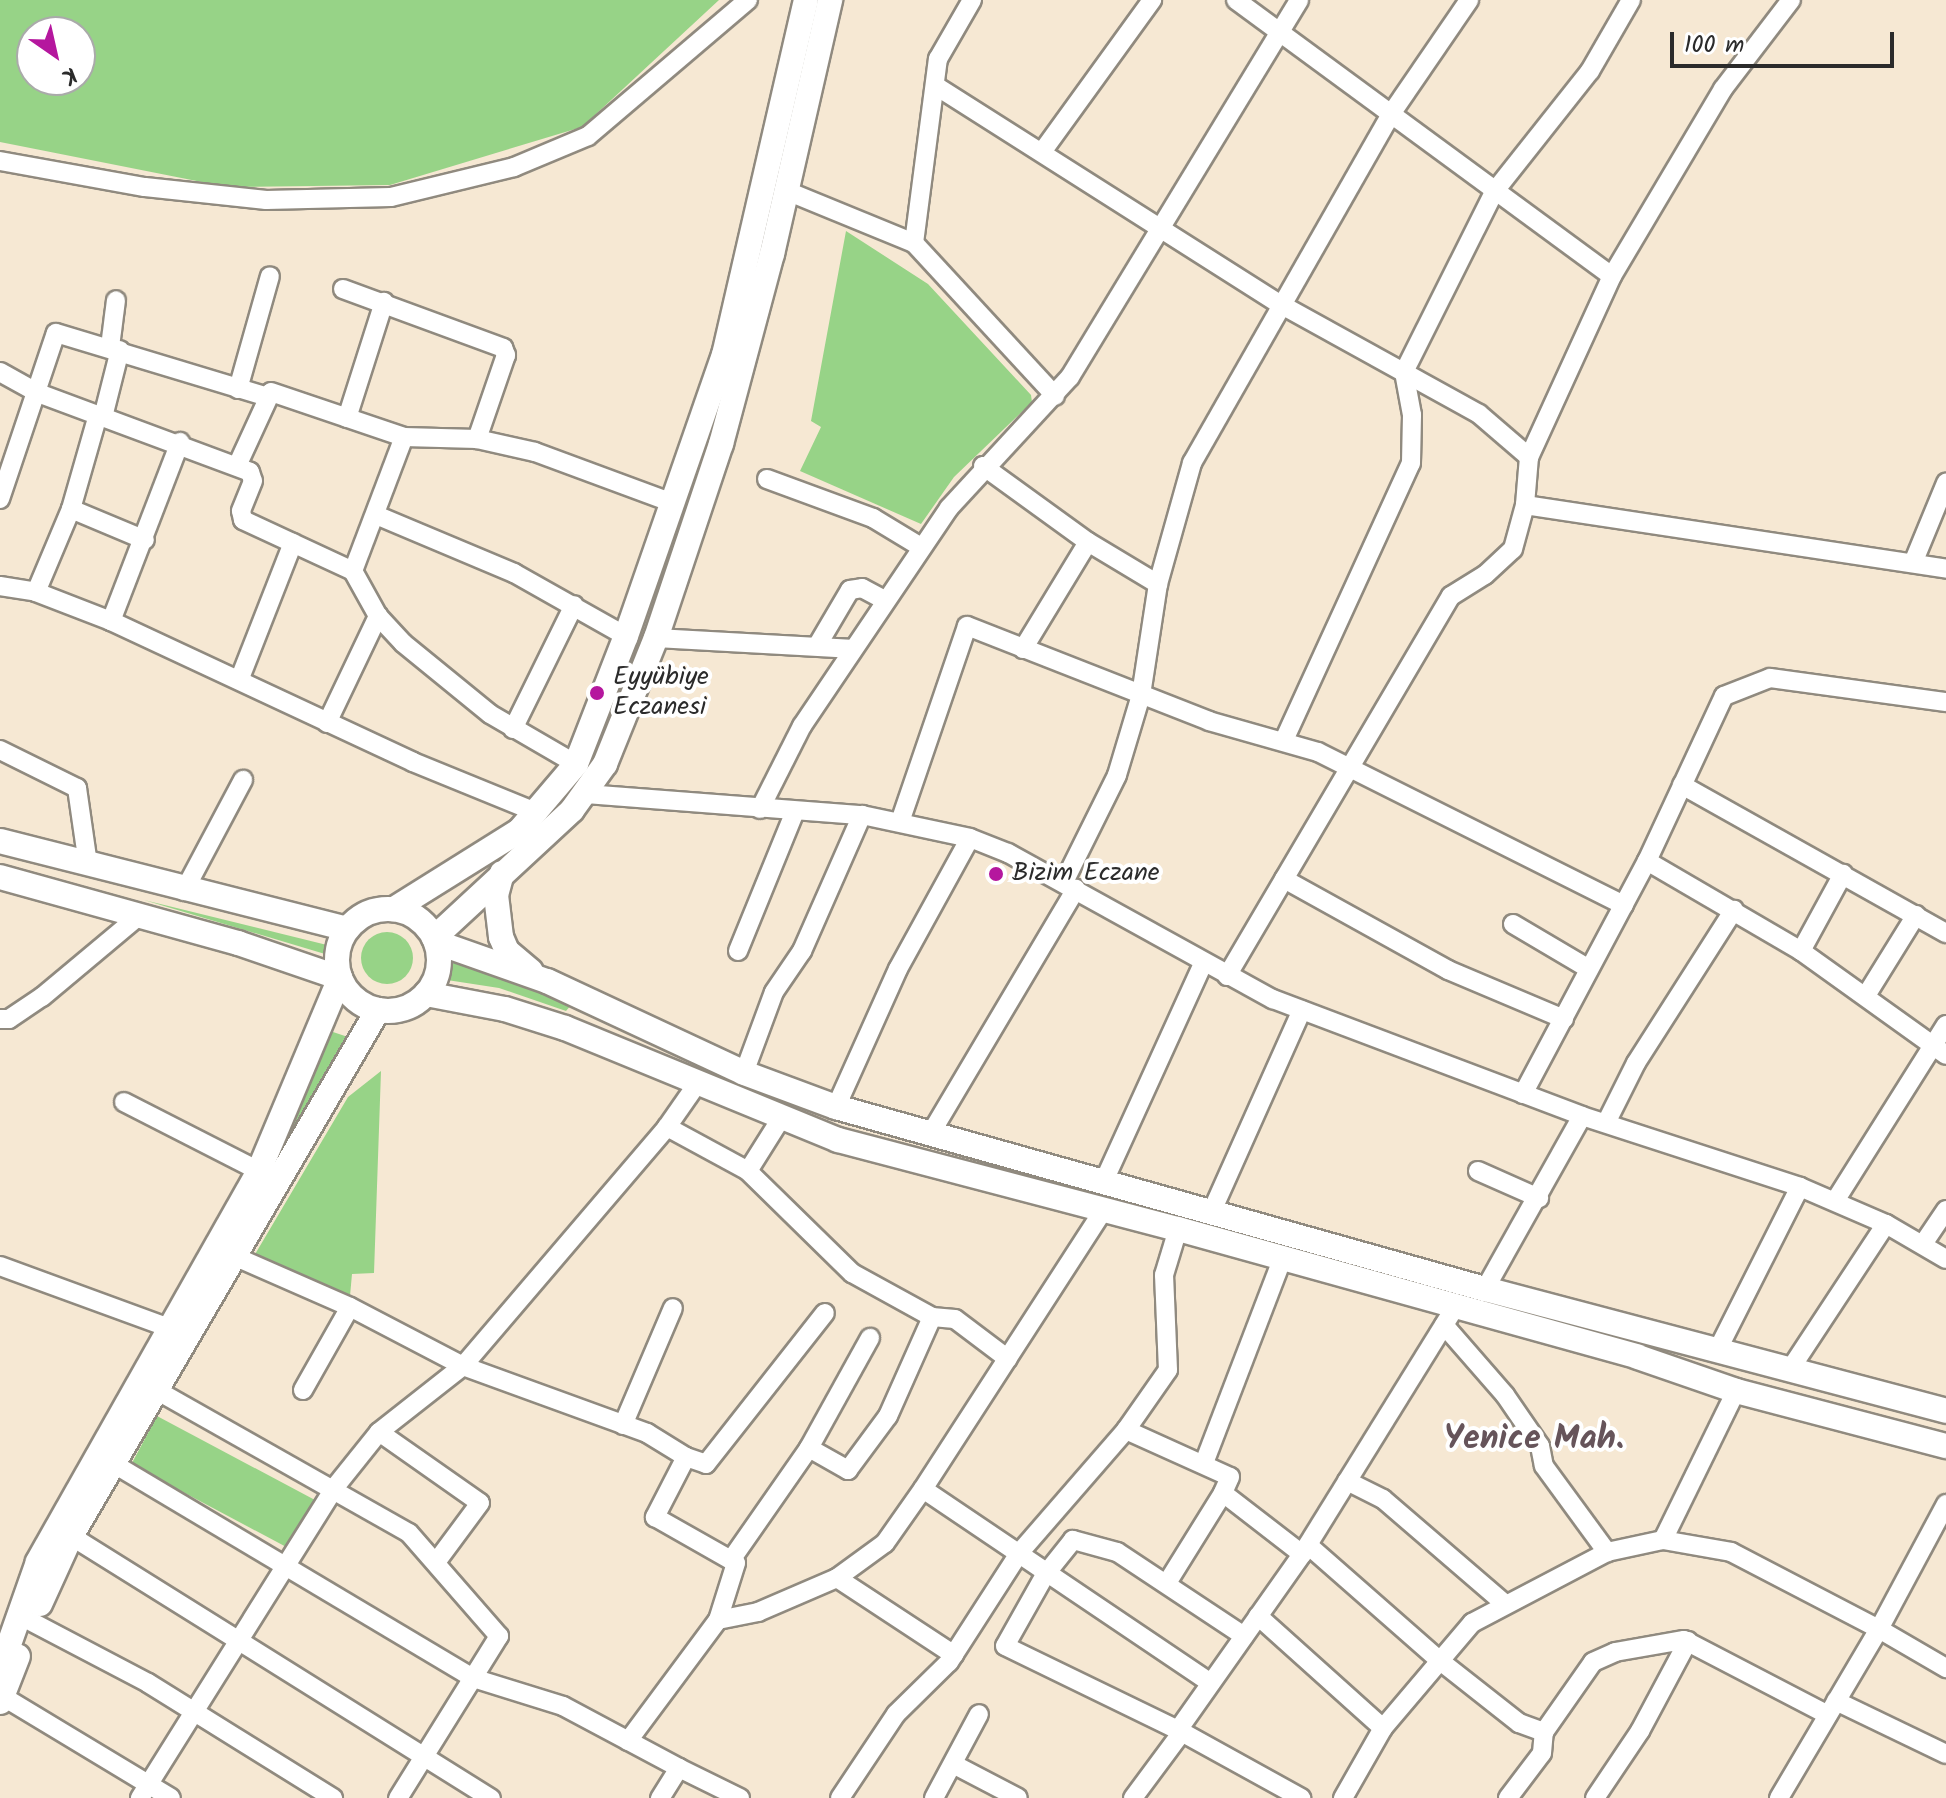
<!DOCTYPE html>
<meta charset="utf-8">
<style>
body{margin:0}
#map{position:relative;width:1946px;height:1798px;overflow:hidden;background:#f6e8d3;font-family:Kalam,sans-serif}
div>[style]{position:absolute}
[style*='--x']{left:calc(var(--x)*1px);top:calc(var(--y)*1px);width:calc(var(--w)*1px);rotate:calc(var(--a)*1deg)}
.green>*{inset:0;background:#97d387;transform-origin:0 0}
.round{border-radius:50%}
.roads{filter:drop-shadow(2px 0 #908a7f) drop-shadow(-2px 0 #908a7f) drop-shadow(0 2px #908a7f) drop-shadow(0 -2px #908a7f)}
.minor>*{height:18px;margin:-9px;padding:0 9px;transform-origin:9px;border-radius:9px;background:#fff}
.major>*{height:24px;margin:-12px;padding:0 12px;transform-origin:12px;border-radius:12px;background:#fff}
.major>.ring{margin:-12px;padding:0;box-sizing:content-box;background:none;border:24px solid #fff;border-radius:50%}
.dots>*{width:22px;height:22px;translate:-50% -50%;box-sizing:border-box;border:4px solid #fff;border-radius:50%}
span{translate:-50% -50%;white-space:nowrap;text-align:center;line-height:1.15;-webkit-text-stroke:8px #fff;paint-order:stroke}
.poi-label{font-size:26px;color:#2b2b2b}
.left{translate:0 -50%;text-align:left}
.district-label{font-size:34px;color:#66545a;font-weight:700}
.north{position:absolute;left:16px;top:16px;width:80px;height:80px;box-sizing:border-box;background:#fff;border:2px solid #aaa;border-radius:50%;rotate:146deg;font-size:22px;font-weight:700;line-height:32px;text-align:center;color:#2b2b2b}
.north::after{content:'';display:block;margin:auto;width:28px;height:36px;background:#b5179e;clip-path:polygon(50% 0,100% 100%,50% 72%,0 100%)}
.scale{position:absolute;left:1670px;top:32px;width:224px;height:36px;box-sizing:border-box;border:4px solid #2b2b2b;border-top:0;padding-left:10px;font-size:24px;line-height:28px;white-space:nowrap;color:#2b2b2b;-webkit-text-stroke:6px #fff;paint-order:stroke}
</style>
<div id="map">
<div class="green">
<i style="clip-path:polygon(evenodd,0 0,719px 0,582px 127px,390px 185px,227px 187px,0 142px,0 0,32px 32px,80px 32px,80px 80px,32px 80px,32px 32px)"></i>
<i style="clip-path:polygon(846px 231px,928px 284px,1031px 395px,1032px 402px,954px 477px,921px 524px,800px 471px,821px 427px,811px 421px)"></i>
<i style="clip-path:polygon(144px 900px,327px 945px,328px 949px,325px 954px)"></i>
<i class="round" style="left:361px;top:932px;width:52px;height:52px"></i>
<i style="clip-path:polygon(450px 960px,571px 1000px,571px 1005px,566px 1011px,499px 988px,447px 980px,443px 977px)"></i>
<i style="clip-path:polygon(330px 1031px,354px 1039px,297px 1134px,289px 1134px)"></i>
<i style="clip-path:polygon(381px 1071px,374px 1273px,352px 1274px,350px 1296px,254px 1256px,348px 1097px)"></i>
<i style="left:157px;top:1416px;width:181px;height:55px;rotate:28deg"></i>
</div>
<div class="roads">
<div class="minor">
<i style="--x:1236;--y:0;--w:466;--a:36.3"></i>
<i style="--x:1791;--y:0;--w:112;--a:127.4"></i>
<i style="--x:1723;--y:89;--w:217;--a:120.7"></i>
<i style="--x:1612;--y:276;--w:199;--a:114.6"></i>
<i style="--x:1529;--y:457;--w:48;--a:94.8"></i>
<i style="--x:1525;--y:505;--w:426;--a:8.6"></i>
<i style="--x:936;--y:86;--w:407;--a:32.4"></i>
<i style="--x:1280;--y:304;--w:227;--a:28.9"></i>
<i style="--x:1479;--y:414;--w:66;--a:40.7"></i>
<i style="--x:1042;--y:152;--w:188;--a:-54.1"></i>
<i style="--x:0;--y:161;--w:147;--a:10.2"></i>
<i style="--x:145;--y:187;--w:122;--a:6.1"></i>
<i style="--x:266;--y:200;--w:125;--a:-1.4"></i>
<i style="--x:391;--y:197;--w:127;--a:-13.7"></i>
<i style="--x:514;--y:167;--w:80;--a:-22.7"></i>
<i style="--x:588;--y:136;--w:210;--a:-40.4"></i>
<i style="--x:787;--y:191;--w:137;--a:22.3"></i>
<i style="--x:914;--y:243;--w:208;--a:47.3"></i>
<i style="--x:914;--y:243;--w:186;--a:-82.6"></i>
<i style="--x:938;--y:59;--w:68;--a:-60"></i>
<i style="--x:343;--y:289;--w:171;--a:20.2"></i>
<i style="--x:503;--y:348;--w:8;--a:67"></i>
<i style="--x:506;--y:355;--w:89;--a:109"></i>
<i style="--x:477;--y:439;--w:59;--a:12.6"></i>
<i style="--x:535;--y:452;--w:147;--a:20.3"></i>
<i style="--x:110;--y:347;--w:47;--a:-82.7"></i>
<i style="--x:0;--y:372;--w:43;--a:28.9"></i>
<i style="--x:38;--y:393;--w:226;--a:20.4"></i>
<i style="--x:250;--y:472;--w:9;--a:72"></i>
<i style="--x:253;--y:481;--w:32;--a:112"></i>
<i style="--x:241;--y:511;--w:9;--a:77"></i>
<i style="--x:243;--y:520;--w:121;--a:24.9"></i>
<i style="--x:353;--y:571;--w:51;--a:60.9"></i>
<i style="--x:378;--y:616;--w:37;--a:47"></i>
<i style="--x:403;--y:643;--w:112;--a:39.2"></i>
<i style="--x:490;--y:714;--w:99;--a:30.2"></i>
<i style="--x:238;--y:389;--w:117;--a:-74.2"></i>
<i style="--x:103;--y:417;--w:69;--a:-75.8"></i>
<i style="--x:347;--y:418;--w:122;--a:-72.3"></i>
<i style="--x:237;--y:466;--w:81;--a:-65.3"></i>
<i style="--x:271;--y:392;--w:140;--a:18.7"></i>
<i style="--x:404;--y:437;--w:73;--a:1.6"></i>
<i style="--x:983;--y:466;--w:130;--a:35.9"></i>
<i style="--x:767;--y:479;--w:113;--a:20.2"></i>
<i style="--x:873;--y:518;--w:56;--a:31.1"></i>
<i style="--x:0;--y:499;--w:175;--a:-71.4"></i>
<i style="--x:56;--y:333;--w:218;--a:16.8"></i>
<i style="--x:71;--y:509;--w:80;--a:22.7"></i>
<i style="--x:376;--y:515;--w:150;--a:22.8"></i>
<i style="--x:514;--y:573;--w:129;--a:29.4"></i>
<i style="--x:1913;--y:563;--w:87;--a:-67.6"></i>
<i style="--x:353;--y:571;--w:143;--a:-69.2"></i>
<i style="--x:0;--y:586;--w:36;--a:9"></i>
<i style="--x:36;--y:592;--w:80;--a:21.1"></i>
<i style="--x:111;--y:621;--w:333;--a:25"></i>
<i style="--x:413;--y:762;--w:135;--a:22.2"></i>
<i style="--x:36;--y:592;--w:90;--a:-67.1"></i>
<i style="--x:71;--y:509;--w:98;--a:-74"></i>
<i style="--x:111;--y:621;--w:192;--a:-68.9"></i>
<i style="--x:656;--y:638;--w:194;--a:3.2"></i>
<i style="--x:817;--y:646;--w:65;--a:-59.5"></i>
<i style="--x:850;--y:590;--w:12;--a:-9"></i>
<i style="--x:862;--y:588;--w:26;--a:28"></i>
<i style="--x:1023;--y:649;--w:125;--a:-58.7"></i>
<i style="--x:1088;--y:542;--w:82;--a:31"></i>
<i style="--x:240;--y:678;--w:145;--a:-68.6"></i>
<i style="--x:327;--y:723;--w:119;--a:-64.5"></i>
<i style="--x:513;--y:729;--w:138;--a:-63.8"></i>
<i style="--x:1285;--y:738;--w:302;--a:-65.4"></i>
<i style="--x:1411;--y:463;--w:48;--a:-88.8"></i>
<i style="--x:1412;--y:415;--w:44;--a:-100.5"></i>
<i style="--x:1404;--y:372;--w:201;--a:-63.4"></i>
<i style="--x:1494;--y:192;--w:154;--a:-51.6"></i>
<i style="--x:1590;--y:71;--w:82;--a:-60"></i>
<i style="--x:0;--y:750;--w:86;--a:26.3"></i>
<i style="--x:77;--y:788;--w:77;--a:81.8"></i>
<i style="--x:1682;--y:785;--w:303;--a:29.3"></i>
<i style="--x:586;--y:794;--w:277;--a:4.4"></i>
<i style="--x:862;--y:815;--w:110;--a:12"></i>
<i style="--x:970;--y:838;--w:41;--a:21.5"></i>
<i style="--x:1008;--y:853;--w:303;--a:28.9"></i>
<i style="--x:1273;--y:999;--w:330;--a:20.7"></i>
<i style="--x:1582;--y:1116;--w:229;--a:18"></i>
<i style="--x:1800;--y:1187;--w:94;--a:23.3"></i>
<i style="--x:1886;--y:1224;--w:69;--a:30.3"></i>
<i style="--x:760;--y:809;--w:93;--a:-63.2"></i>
<i style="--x:802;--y:726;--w:263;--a:-56"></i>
<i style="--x:949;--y:508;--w:178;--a:-47.3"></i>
<i style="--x:1070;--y:377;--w:441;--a:-58.7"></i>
<i style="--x:901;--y:819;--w:204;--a:-71.1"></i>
<i style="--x:967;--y:626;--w:260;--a:21.4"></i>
<i style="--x:1209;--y:721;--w:113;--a:15.9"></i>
<i style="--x:1318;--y:752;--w:342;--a:26.6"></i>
<i style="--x:1647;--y:861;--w:178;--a:30.3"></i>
<i style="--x:1801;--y:951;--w:178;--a:35.6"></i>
<i style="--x:1284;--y:879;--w:188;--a:29"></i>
<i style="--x:1448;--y:970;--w:126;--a:22.9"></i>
<i style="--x:1064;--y:882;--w:119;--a:-63.6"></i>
<i style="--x:1117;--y:775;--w:84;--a:-73.3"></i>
<i style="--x:1141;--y:695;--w:112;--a:-81.3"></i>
<i style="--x:1158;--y:584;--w:126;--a:-74.3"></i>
<i style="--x:1192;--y:463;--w:398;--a:-60.3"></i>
<i style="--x:1389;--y:117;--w:142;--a:-55.6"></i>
<i style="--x:184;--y:891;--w:126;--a:-62"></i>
<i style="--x:1513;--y:924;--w:88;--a:30.6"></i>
<i style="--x:738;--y:951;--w:151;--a:-67.8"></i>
<i style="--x:1801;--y:951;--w:88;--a:-61.4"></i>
<i style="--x:1227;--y:976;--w:441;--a:-59.5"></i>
<i style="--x:1451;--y:596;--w:40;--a:-32"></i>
<i style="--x:1485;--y:575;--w:38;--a:-43"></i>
<i style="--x:1513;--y:549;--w:46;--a:-74.7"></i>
<i style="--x:1867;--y:994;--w:93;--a:-58.2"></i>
<i style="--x:0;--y:1019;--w:9;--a:0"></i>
<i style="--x:9;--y:1019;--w:40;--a:-34"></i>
<i style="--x:42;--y:997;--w:128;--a:-39.9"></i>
<i style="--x:744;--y:1073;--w:86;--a:-69.7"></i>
<i style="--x:774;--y:992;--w:50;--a:-55.7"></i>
<i style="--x:802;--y:951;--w:149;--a:-66.2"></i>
<i style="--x:1523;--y:1094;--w:264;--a:-62"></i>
<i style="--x:1647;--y:861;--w:182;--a:-65"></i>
<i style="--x:1724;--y:696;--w:49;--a:-21.4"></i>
<i style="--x:1770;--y:678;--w:178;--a:7.8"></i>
<i style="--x:124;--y:1102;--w:152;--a:27.1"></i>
<i style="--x:836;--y:1107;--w:151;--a:-65.8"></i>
<i style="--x:898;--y:969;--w:149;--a:-61.2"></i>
<i style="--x:1606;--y:1123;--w:67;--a:-63.4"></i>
<i style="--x:1636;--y:1063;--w:182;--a:-57.4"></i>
<i style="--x:667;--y:1127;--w:92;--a:28.5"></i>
<i style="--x:931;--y:1133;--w:284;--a:-59.3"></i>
<i style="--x:1478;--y:1171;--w:67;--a:23.9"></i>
<i style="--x:1104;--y:1181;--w:239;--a:-65.5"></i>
<i style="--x:1835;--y:1201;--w:208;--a:-57.8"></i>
<i style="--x:1212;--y:1211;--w:220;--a:-65.9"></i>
<i style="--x:1923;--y:1244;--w:41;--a:-55.9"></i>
<i style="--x:236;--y:1257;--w:124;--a:23.7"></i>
<i style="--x:350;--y:1307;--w:127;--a:27.6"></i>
<i style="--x:463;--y:1366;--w:314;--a:-49.5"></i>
<i style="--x:667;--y:1127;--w:52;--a:-55.1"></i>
<i style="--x:0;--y:1266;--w:183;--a:20.1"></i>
<i style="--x:1485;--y:1289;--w:198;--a:-60.7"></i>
<i style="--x:932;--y:1317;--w:23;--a:5"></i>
<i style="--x:955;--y:1319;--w:66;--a:37"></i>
<i style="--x:1444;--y:1325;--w:93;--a:48.9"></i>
<i style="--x:1505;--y:1395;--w:62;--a:55.5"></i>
<i style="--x:1540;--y:1446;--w:20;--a:79"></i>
<i style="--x:1544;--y:1466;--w:107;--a:53.8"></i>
<i style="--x:1717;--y:1351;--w:184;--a:-63.2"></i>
<i style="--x:1789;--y:1371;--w:176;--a:-56.6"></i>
<i style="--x:303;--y:1390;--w:95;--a:-60.5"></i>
<i style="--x:158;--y:1391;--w:288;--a:29.5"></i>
<i style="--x:409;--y:1533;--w:137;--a:48.9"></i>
<i style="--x:499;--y:1636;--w:191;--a:121.9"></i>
<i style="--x:623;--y:1425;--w:127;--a:-66.9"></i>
<i style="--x:1126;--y:1430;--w:114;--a:24.3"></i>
<i style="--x:1230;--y:1477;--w:17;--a:114"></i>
<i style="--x:1223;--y:1493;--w:100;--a:37.7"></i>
<i style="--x:379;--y:1432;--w:123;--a:35.1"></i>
<i style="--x:480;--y:1503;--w:72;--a:126.6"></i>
<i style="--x:809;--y:1448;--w:126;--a:-61"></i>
<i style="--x:686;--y:1457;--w:21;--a:19"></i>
<i style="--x:706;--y:1464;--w:192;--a:-51.8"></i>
<i style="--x:1204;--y:1463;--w:217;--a:-69"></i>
<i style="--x:114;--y:1464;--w:418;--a:30.8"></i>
<i style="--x:473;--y:1678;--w:94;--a:17.3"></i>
<i style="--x:563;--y:1706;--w:132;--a:28.1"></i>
<i style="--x:679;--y:1768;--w:36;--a:122"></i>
<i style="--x:1347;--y:1481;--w:40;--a:26.6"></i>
<i style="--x:1383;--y:1499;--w:160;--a:40.7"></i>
<i style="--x:923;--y:1489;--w:331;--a:-57.1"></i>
<i style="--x:71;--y:1536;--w:495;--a:32"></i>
<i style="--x:1663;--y:1540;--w:166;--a:-63.9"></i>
<i style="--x:1308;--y:1545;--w:174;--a:41.3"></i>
<i style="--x:1439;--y:1660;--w:102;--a:38.2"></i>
<i style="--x:1519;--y:1723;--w:27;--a:20"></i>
<i style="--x:731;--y:1560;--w:136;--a:-55.1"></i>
<i style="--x:809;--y:1448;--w:45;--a:29.4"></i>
<i style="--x:848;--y:1470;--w:67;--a:-53.5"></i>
<i style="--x:888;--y:1416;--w:108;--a:-66"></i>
<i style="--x:932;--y:1317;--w:91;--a:-151.2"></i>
<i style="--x:852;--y:1273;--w:146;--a:-135.6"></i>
<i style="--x:748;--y:1171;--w:60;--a:-57.9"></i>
<i style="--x:837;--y:1578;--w:140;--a:33.3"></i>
<i style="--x:1167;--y:1583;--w:106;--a:-58.1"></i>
<i style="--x:1258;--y:1616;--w:168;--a:41.9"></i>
<i style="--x:1383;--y:1728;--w:81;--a:119.7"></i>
<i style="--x:32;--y:1622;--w:131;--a:27.7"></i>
<i style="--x:148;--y:1683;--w:218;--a:31.9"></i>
<i style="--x:1244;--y:1636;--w:152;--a:-146.5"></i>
<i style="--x:1117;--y:1552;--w:46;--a:-164.7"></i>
<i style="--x:1073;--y:1540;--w:45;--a:128.7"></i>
<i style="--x:1045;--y:1575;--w:81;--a:119.4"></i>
<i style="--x:1005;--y:1646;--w:192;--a:25.9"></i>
<i style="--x:1178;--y:1730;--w:215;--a:-54.8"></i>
<i style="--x:1302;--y:1554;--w:291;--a:-58.2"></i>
<i style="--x:2;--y:1696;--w:197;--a:31.1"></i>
<i style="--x:1836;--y:1701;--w:122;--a:25.7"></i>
<i style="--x:1383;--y:1728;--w:138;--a:-49.7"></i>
<i style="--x:1472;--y:1623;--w:153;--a:-27.7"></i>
<i style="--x:1607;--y:1552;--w:57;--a:-12.1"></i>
<i style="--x:1663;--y:1540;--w:69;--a:10"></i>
<i style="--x:1731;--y:1552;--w:167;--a:27.5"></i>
<i style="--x:1879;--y:1629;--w:142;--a:-61.8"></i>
<i style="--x:1178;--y:1730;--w:141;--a:28.9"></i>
<i style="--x:628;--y:1741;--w:151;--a:-53.4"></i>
<i style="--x:718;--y:1620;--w:41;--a:-11.3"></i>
<i style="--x:758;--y:1612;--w:86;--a:-23.3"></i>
<i style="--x:837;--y:1578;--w:59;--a:-36.1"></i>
<i style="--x:885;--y:1543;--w:66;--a:-54.9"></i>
<i style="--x:923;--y:1489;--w:347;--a:34"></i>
<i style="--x:953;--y:1764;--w:73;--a:27.6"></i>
<i style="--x:679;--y:1768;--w:68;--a:26.2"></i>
<i style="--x:140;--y:1798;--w:367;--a:-57.9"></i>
<i style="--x:335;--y:1487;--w:70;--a:-51.3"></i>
<i style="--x:379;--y:1432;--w:107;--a:-38.2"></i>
<i style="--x:463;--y:1366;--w:196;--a:20"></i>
<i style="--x:647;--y:1433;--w:46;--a:31.6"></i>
<i style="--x:686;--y:1457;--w:68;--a:117.3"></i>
<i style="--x:655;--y:1517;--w:93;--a:29.6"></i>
<i style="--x:736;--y:1563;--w:60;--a:107.5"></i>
<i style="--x:840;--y:1798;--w:101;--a:-56.3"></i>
<i style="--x:896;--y:1714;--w:74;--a:-44.5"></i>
<i style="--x:949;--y:1662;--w:131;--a:-57.2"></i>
<i style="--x:1020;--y:1552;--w:162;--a:-49"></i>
<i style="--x:1126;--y:1430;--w:73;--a:-55"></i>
<i style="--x:1168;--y:1370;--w:95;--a:-92.4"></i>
<i style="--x:1164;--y:1275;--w:48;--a:-73.1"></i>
<i style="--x:934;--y:1798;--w:95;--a:-61.8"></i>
<i style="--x:1133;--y:1798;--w:82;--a:-53.4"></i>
<i style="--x:1508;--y:1798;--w:56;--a:-52.9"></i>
<i style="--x:1542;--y:1753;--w:21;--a:-85"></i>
<i style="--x:1544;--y:1732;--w:85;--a:-55"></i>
<i style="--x:1593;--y:1662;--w:24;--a:-24"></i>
<i style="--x:1615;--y:1652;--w:70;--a:-9.9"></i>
<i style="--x:1684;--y:1640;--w:162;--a:27.5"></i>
<i style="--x:1595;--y:1798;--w:81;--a:-56.1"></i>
<i style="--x:1640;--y:1731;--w:102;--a:-61.9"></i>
<i style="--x:1779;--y:1798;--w:196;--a:-59.4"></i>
<i style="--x:1879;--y:1629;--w:78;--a:30.2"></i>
</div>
<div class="major">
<i style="--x:0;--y:841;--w:358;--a:14.2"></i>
<i style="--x:502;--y:873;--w:23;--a:105"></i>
<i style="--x:496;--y:895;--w:42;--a:83.2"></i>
<i style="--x:501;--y:937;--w:15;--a:67"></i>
<i style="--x:507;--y:951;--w:31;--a:40"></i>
<i style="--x:0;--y:877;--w:247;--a:15.5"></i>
<i style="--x:238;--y:943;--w:108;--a:18.9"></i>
<i style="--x:340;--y:978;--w:209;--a:112.8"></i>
<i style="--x:259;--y:1171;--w:449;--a:119.5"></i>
<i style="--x:38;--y:1562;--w:114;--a:109.4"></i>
<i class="ring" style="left:337px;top:909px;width:78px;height:78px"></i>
<i style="--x:394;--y:909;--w:147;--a:-32"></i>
<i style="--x:519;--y:831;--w:88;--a:-49.6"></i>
<i style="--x:576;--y:764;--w:137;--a:-68.7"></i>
<i style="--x:626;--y:636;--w:298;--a:-70.8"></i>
<i style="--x:724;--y:355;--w:364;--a:-77"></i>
<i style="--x:434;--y:938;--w:188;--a:-42.8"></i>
<i style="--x:572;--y:810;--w:57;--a:-54.3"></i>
<i style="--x:605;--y:764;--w:136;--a:-68"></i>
<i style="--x:656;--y:638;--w:205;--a:-71.5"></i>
<i style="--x:721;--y:444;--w:197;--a:-75"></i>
<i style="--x:772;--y:254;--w:261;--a:-77.1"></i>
<i style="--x:436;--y:942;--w:118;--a:19.4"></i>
<i style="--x:547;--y:981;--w:217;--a:25"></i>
<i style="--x:744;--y:1073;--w:98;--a:20.3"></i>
<i style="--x:836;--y:1107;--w:674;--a:15.67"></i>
<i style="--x:1485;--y:1289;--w:477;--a:14.8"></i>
<i style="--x:426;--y:994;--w:80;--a:10.8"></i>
<i style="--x:505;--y:1009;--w:63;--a:17.6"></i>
<i style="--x:565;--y:1028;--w:295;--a:22.3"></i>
<i style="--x:838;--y:1140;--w:351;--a:14.7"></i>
<i style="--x:1178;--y:1229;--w:477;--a:15.5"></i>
<i style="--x:1638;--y:1357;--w:104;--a:19.1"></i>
<i style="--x:1736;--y:1391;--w:217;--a:14.7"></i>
<i style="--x:40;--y:1604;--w:75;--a:-65.5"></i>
<i style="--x:71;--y:1536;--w:609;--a:-59.73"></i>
<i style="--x:0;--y:1702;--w:49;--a:-68.6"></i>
</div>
</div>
<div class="dots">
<i style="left:597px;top:693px;background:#b5179e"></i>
<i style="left:996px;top:874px;background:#b5179e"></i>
</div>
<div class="poi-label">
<span class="left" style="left:613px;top:693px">Eyyübiye<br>Eczanesi</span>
<span class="left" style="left:1012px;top:874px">Bizim Eczane</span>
</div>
<div class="district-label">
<span style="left:1534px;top:1440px">Yenice Mah.</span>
</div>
<div class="north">K</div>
<div class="scale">100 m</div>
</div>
